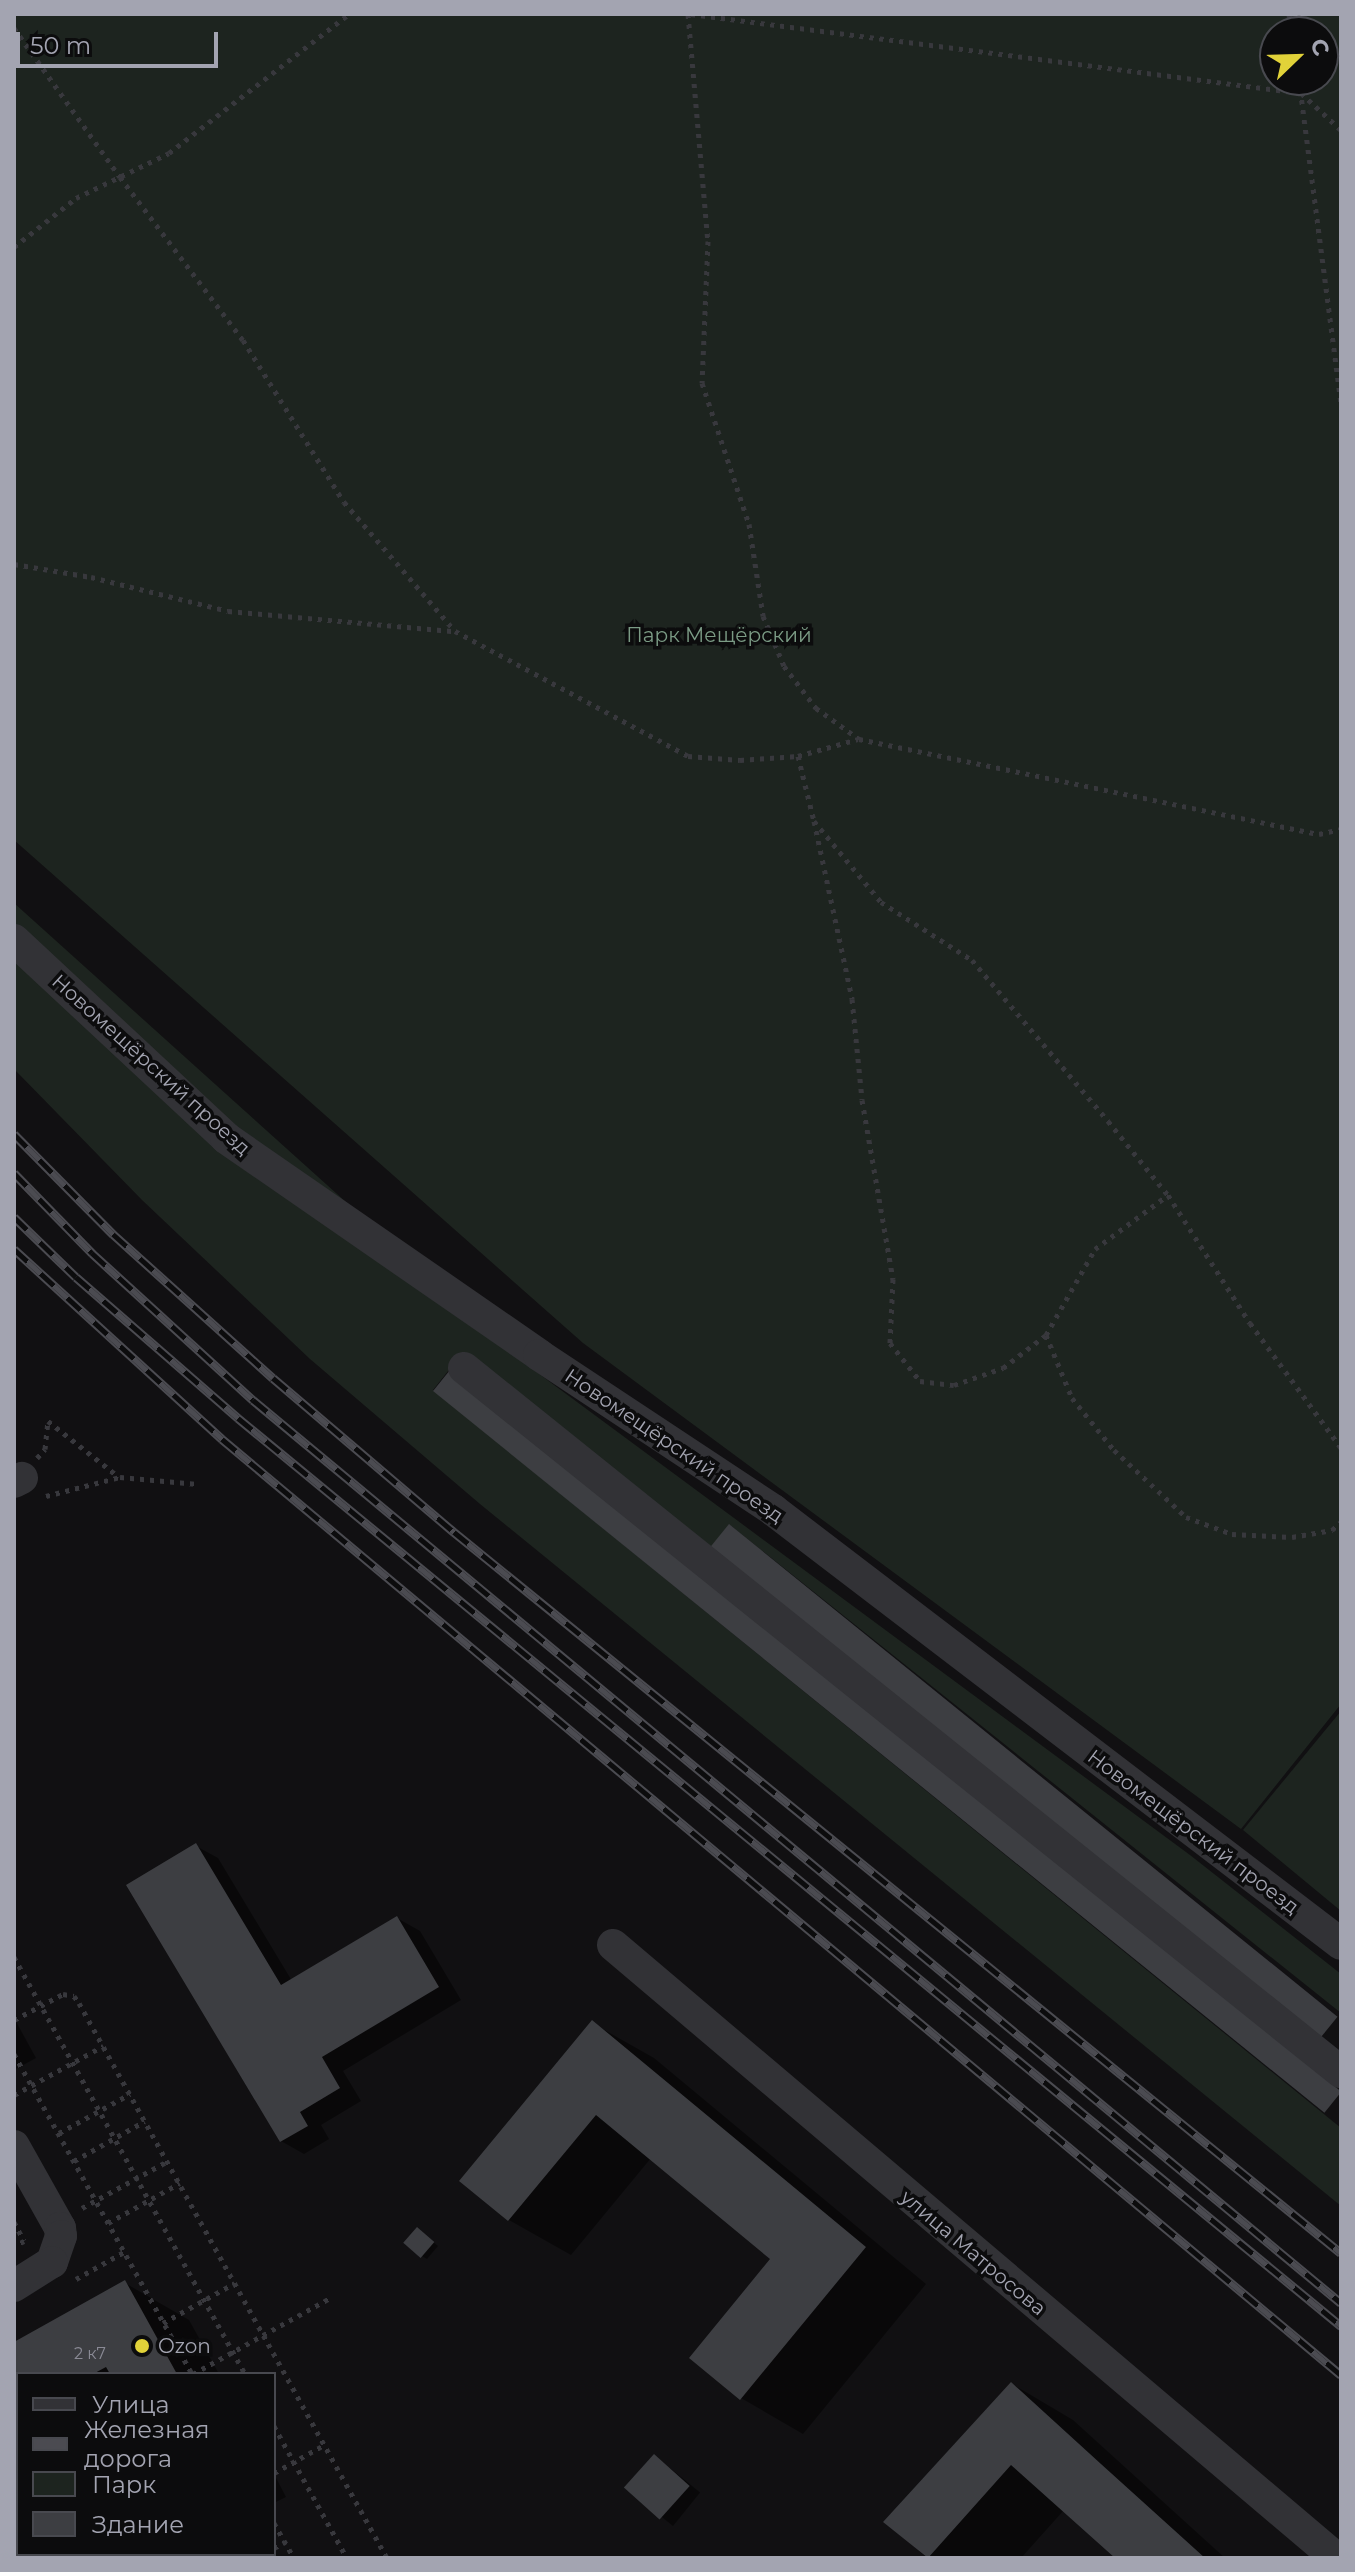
<!DOCTYPE html>
<meta charset="utf-8">
<style>
body{margin:0}
#map{position:relative;width:1355px;height:2572px;overflow:hidden;background:#111012;font-family:Montserrat,sans-serif}
div>[style]{position:absolute}
[style*='--x']{left:calc(var(--x)*1px);top:calc(var(--y)*1px);width:calc(var(--w)*1px);rotate:calc(var(--a)*1deg)}
.green>*{inset:0;background:#1d241f}
.shadow>*{inset:0;background:#0007;transform-origin:0 0}
.building>*{inset:0;background:#3d3e42;transform-origin:0 0}
.path>*{height:5px;margin-top:-2.5px;transform-origin:0;background:repeating-linear-gradient(90deg,#38383d 0 4px,transparent 0 10px)}
.minor>*{height:32px;margin:-16px;padding:0 16px;transform-origin:16px;border-radius:16px;background:#323236}
.rail>*{height:9px;margin-top:-4.5px;transform-origin:0;background:repeating-linear-gradient(90deg,#0c0c0d 0 18px,#4b4b51 0 36px);box-sizing:border-box;border-block:2px solid #4b4b51}
.dots>*{width:22px;height:22px;translate:-50% -50%;box-sizing:border-box;border:4px solid #0c0c0d;border-radius:50%}
span{translate:-50% -50%;white-space:nowrap;text-align:center;line-height:1.15;-webkit-text-stroke:7px #0c0c0d;paint-order:stroke}
.number-label{font-size:16px;color:#8a8a95}
.number-label span{-webkit-text-stroke-width:0}
.park-label{font-size:20px;color:#7b9b85}
.street-label{font-size:20px;color:#a3a4b1}
.poi-label{font-size:20px;color:#a3a4b1}
.left{translate:0 -50%;text-align:left}
.frame{position:absolute;inset:0;border:16px solid #a3a4b1;pointer-events:none}
.legend{position:absolute;left:16px;top:2372px;width:260px;height:184px;box-sizing:border-box;background:#0c0c0d;border:2px solid #48494f;margin:0;padding:10px 14px;list-style:none;font-size:24px;color:#a3a4b1}
.legend li{display:flex;align-items:center;gap:16px;height:40px}
.legend b{width:40px;border:2px solid #48494f}
.north{position:absolute;left:1259px;top:16px;width:80px;height:80px;box-sizing:border-box;background:#0c0c0d;border:2px solid #48494f;border-radius:50%;rotate:67deg;font-size:22px;font-weight:700;line-height:32px;text-align:center;color:#a3a4b1}
.north::after{content:'';display:block;margin:auto;width:28px;height:36px;background:#e1d239;clip-path:polygon(50% 0,100% 100%,50% 72%,0 100%)}
.scale{position:absolute;left:16px;top:32px;width:202px;height:36px;box-sizing:border-box;border:4px solid #a3a4b1;border-top:0;padding-left:10px;font-size:24px;line-height:28px;white-space:nowrap;color:#a3a4b1;-webkit-text-stroke:6px #0c0c0d;paint-order:stroke}
</style>
<div id="map">
<div class="green">
<i style="clip-path:polygon(evenodd,14px 14px,1341px 14px,1341px 1704px,1241px 1829px,583px 1343px,14px 840px,14px 14px,1275px 32px,1323px 32px,1323px 80px,1275px 80px,1275px 32px)"></i>
<i style="clip-path:polygon(14px 903px,527px 1365px,1190px 1855px,1341px 1974px,1341px 2013px,730px 1525px,711px 1547px,460px 1356px,433px 1390px,1341px 2128px,1341px 2206px,480px 1504px,310px 1359px,142px 1200px,14px 1069px)"></i>
<i style="clip-path:polygon(1341px 1711px,1341px 1911px,1243px 1830px)"></i>
</div>
<div class="shadow">
<i style="clip-path:polygon(196px 1846px,218px 1858px,292px 1981px,397px 1918px,420px 1931px,461px 2000px,343px 2071px,361px 2101px,321px 2125px,329px 2139px,304px 2154px,281px 2141px)"></i>
<i style="clip-path:polygon(14px 2018px,36px 2058px,14px 2070px)"></i>
<i style="clip-path:polygon(592px 2023px,654px 2058px,926px 2284px,803px 2434px,741px 2398px,773px 2259px,651px 2158px,571px 2255px,509px 2220px,462px 2180px)"></i>
<i style="clip-path:polygon(422px 2233px,438px 2246px,427px 2259px,422px 2256px)"></i>
<i style="clip-path:polygon(125px 2283px,189px 2320px,219px 2374px,18px 2374px,18px 2487px,14px 2489px,14px 2344px)"></i>
<i style="clip-path:polygon(1012px 2384px,1073px 2420px,1225px 2558px,1118px 2558px,1064px 2510px,1021px 2558px,927px 2558px,886px 2522px)"></i>
<i style="left:655px;top:2456px;width:58px;height:43px;rotate:39deg"></i>
<i style="clip-path:polygon(274px 2474px,286px 2497px,274px 2503px)"></i>
</div>
<div class="building">
<i style="left:450px;top:1370px;width:1147px;height:27px;rotate:39deg"></i>
<i style="left:729px;top:1524px;width:783px;height:29px;rotate:39deg"></i>
<i style="clip-path:polygon(196px 1843px,281px 1985px,397px 1916px,439px 1987px,322px 2057px,340px 2088px,300px 2112px,308px 2126px,280px 2142px,126px 1885px)"></i>
<i style="clip-path:polygon(592px 2020px,866px 2247px,740px 2400px,689px 2358px,770px 2259px,596px 2115px,508px 2221px,459px 2181px)"></i>
<i style="left:417px;top:2227px;width:23px;height:21px;rotate:41deg"></i>
<i style="clip-path:polygon(125px 2280px,177px 2374px,110px 2374px,106px 2367px,93px 2374px,18px 2374px,18px 2415px,14px 2417px,14px 2342px)"></i>
<i style="clip-path:polygon(1011px 2382px,1101px 2464px,1205px 2558px,1115px 2558px,1011px 2465px,928px 2558px,883px 2522px)"></i>
<i style="left:654px;top:2454px;width:48px;height:45px;rotate:42deg"></i>
</div>
<div class="path">
<i style="--x:688;--y:14;--w:228;--a:85"></i>
<i style="--x:708;--y:241;--w:142;--a:92.4"></i>
<i style="--x:702;--y:383;--w:149;--a:71.6"></i>
<i style="--x:749;--y:524;--w:93;--a:81.3"></i>
<i style="--x:763;--y:616;--w:54;--a:67.2"></i>
<i style="--x:784;--y:666;--w:53;--a:52.7"></i>
<i style="--x:816;--y:708;--w:53;--a:35.8"></i>
<i style="--x:859;--y:739;--w:470;--a:11.7"></i>
<i style="--x:1319;--y:834;--w:23;--a:-13"></i>
<i style="--x:691;--y:14;--w:615;--a:7.38"></i>
<i style="--x:1301;--y:93;--w:54;--a:42.8"></i>
<i style="--x:1289;--y:14;--w:18;--a:84"></i>
<i style="--x:14;--y:28;--w:183;--a:54.6"></i>
<i style="--x:120;--y:177;--w:204;--a:53"></i>
<i style="--x:243;--y:340;--w:191;--a:58.1"></i>
<i style="--x:344;--y:502;--w:170;--a:49.3"></i>
<i style="--x:455;--y:631;--w:264;--a:28.2"></i>
<i style="--x:688;--y:756;--w:52;--a:4.4"></i>
<i style="--x:740;--y:760;--w:58;--a:-3.9"></i>
<i style="--x:798;--y:756;--w:62;--a:-15.8"></i>
<i style="--x:1299;--y:80;--w:325;--a:82.6"></i>
<i style="--x:14;--y:247;--w:79;--a:-38.3"></i>
<i style="--x:76;--y:198;--w:103;--a:-25.8"></i>
<i style="--x:169;--y:153;--w:227;--a:-37.7"></i>
<i style="--x:14;--y:564;--w:78;--a:9.6"></i>
<i style="--x:91;--y:577;--w:141;--a:13.9"></i>
<i style="--x:228;--y:611;--w:227;--a:5.1"></i>
<i style="--x:798;--y:756;--w:67;--a:76.2"></i>
<i style="--x:814;--y:821;--w:105;--a:50.4"></i>
<i style="--x:881;--y:902;--w:108;--a:32.5"></i>
<i style="--x:972;--y:960;--w:211;--a:49.8"></i>
<i style="--x:1108;--y:1121;--w:95;--a:51"></i>
<i style="--x:1168;--y:1195;--w:152;--a:57.4"></i>
<i style="--x:1250;--y:1323;--w:155;--a:53.9"></i>
<i style="--x:814;--y:821;--w:182;--a:77.9"></i>
<i style="--x:852;--y:999;--w:101;--a:84.3"></i>
<i style="--x:862;--y:1100;--w:182;--a:80.2"></i>
<i style="--x:893;--y:1279;--w:64;--a:92.7"></i>
<i style="--x:890;--y:1343;--w:48;--a:51.7"></i>
<i style="--x:920;--y:1381;--w:34;--a:7"></i>
<i style="--x:954;--y:1385;--w:52;--a:-19.1"></i>
<i style="--x:1003;--y:1368;--w:54;--a:-37.5"></i>
<i style="--x:1046;--y:1335;--w:99;--a:-60.3"></i>
<i style="--x:1095;--y:1249;--w:91;--a:-36.5"></i>
<i style="--x:1046;--y:1335;--w:68;--a:67.6"></i>
<i style="--x:1072;--y:1398;--w:67;--a:51.1"></i>
<i style="--x:1114;--y:1450;--w:98;--a:42.9"></i>
<i style="--x:1186;--y:1517;--w:49;--a:20.3"></i>
<i style="--x:1232;--y:1534;--w:60;--a:2.9"></i>
<i style="--x:1292;--y:1537;--w:41;--a:-9.9"></i>
<i style="--x:1332;--y:1530;--w:12;--a:-42"></i>
<i style="--x:37;--y:1458;--w:12;--a:-48"></i>
<i style="--x:45;--y:1449;--w:28;--a:-84"></i>
<i style="--x:48;--y:1421;--w:90;--a:38.3"></i>
<i style="--x:46;--y:1496;--w:76;--a:-14.4"></i>
<i style="--x:120;--y:1477;--w:78;--a:5.1"></i>
<i style="--x:14;--y:1957;--w:477;--a:61"></i>
<i style="--x:14;--y:2020;--w:55;--a:-28"></i>
<i style="--x:63;--y:1994;--w:11;--a:10"></i>
<i style="--x:74;--y:1996;--w:9;--a:54"></i>
<i style="--x:79;--y:2003;--w:635;--a:60.97"></i>
<i style="--x:14;--y:2054;--w:366;--a:60.9"></i>
<i style="--x:14;--y:2095;--w:102;--a:-28.8"></i>
<i style="--x:59;--y:2133;--w:81;--a:-28.8"></i>
<i style="--x:74;--y:2161;--w:81;--a:-29.4"></i>
<i style="--x:82;--y:2208;--w:98;--a:-28.7"></i>
<i style="--x:14;--y:2222;--w:21;--a:62"></i>
<i style="--x:24;--y:2241;--w:11;--a:153"></i>
<i style="--x:108;--y:2223;--w:82;--a:-29.1"></i>
<i style="--x:76;--y:2279;--w:55;--a:-29.4"></i>
<i style="--x:163;--y:2323;--w:82;--a:-29.1"></i>
<i style="--x:193;--y:2374;--w:157;--a:-29"></i>
<i style="--x:274;--y:2426;--w:151;--a:61.1"></i>
<i style="--x:14;--y:2449;--w:4;--a:-27"></i>
<i style="--x:274;--y:2473;--w:57;--a:-29.2"></i>
<i style="--x:14;--y:2476;--w:9;--a:63"></i>
<i style="--x:274;--y:2523;--w:40;--a:60.3"></i>
<i style="--x:14;--y:2545;--w:4;--a:-27"></i>
<i style="--x:274;--y:2548;--w:13;--a:-29"></i>
<i style="--x:57;--y:2554;--w:4;--a:63"></i>
<i style="--x:65;--y:2558;--w:9;--a:-27"></i>
<i style="--x:256;--y:2558;--w:9;--a:-27"></i>
</div>
<div class="minor">
<i style="--x:14;--y:940;--w:290;--a:43"></i>
<i style="--x:226;--y:1138;--w:381;--a:34.7"></i>
<i style="--x:539;--y:1355;--w:281;--a:33.5"></i>
<i style="--x:773;--y:1510;--w:715;--a:37.38"></i>
<i style="--x:464;--y:1368;--w:1125;--a:38.76"></i>
<i style="--x:14;--y:1482;--w:9;--a:-27"></i>
<i style="--x:613;--y:1945;--w:948;--a:40.29"></i>
<i style="--x:14;--y:2146;--w:94;--a:60.7"></i>
<i style="--x:60;--y:2228;--w:8;--a:83"></i>
<i style="--x:61;--y:2236;--w:28;--a:109"></i>
<i style="--x:52;--y:2262;--w:45;--a:147.7"></i>
</div>
<div class="rail">
<i style="--x:14;--y:1134;--w:141;--a:45.3"></i>
<i style="--x:113;--y:1234;--w:215;--a:42"></i>
<i style="--x:273;--y:1378;--w:238;--a:40.4"></i>
<i style="--x:454;--y:1532;--w:1143;--a:39.11"></i>
<i style="--x:14;--y:1173;--w:112;--a:45.7"></i>
<i style="--x:92;--y:1253;--w:218;--a:42.4"></i>
<i style="--x:253;--y:1400;--w:1414;--a:39.69"></i>
<i style="--x:14;--y:1217;--w:86;--a:44.1"></i>
<i style="--x:76;--y:1277;--w:215;--a:41"></i>
<i style="--x:238;--y:1418;--w:1429;--a:39.46"></i>
<i style="--x:14;--y:1249;--w:282;--a:42.4"></i>
<i style="--x:222;--y:1439;--w:1459;--a:39.91"></i>
</div>
<div class="dots">
<i style="left:142px;top:2346px;background:#e1d239"></i>
</div>
<div class="number-label">
<span style="left:90px;top:2354px">2 к7</span>
</div>
<div class="park-label">
<span style="left:719px;top:635px">Парк Мещёрский</span>
</div>
<div class="street-label">
<span style="left:151px;top:1065px;rotate:42deg">Новомещёрский проезд</span>
<span style="left:674px;top:1446px;rotate:34deg">Новомещёрский проезд</span>
<span style="left:1193px;top:1832px;rotate:37deg">Новомещёрский проезд</span>
<span style="left:973px;top:2253px;rotate:40deg">улица Матросова</span>
</div>
<div class="poi-label">
<span class="left" style="left:158px;top:2346px">Ozon</span>
</div>
<div class="frame"></div>
<ul class="legend">
<li><b style="height:10px;background:#323236"></b>Улица</li>
<li><b style="height:10px;background:#4b4b51"></b>Железная дорога</li>
<li><b style="height:22px;background:#1d241f"></b>Парк</li>
<li><b style="height:22px;background:#3d3e42"></b>Здание</li>
</ul>
<div class="north">С</div>
<div class="scale">50 m</div>
</div>
